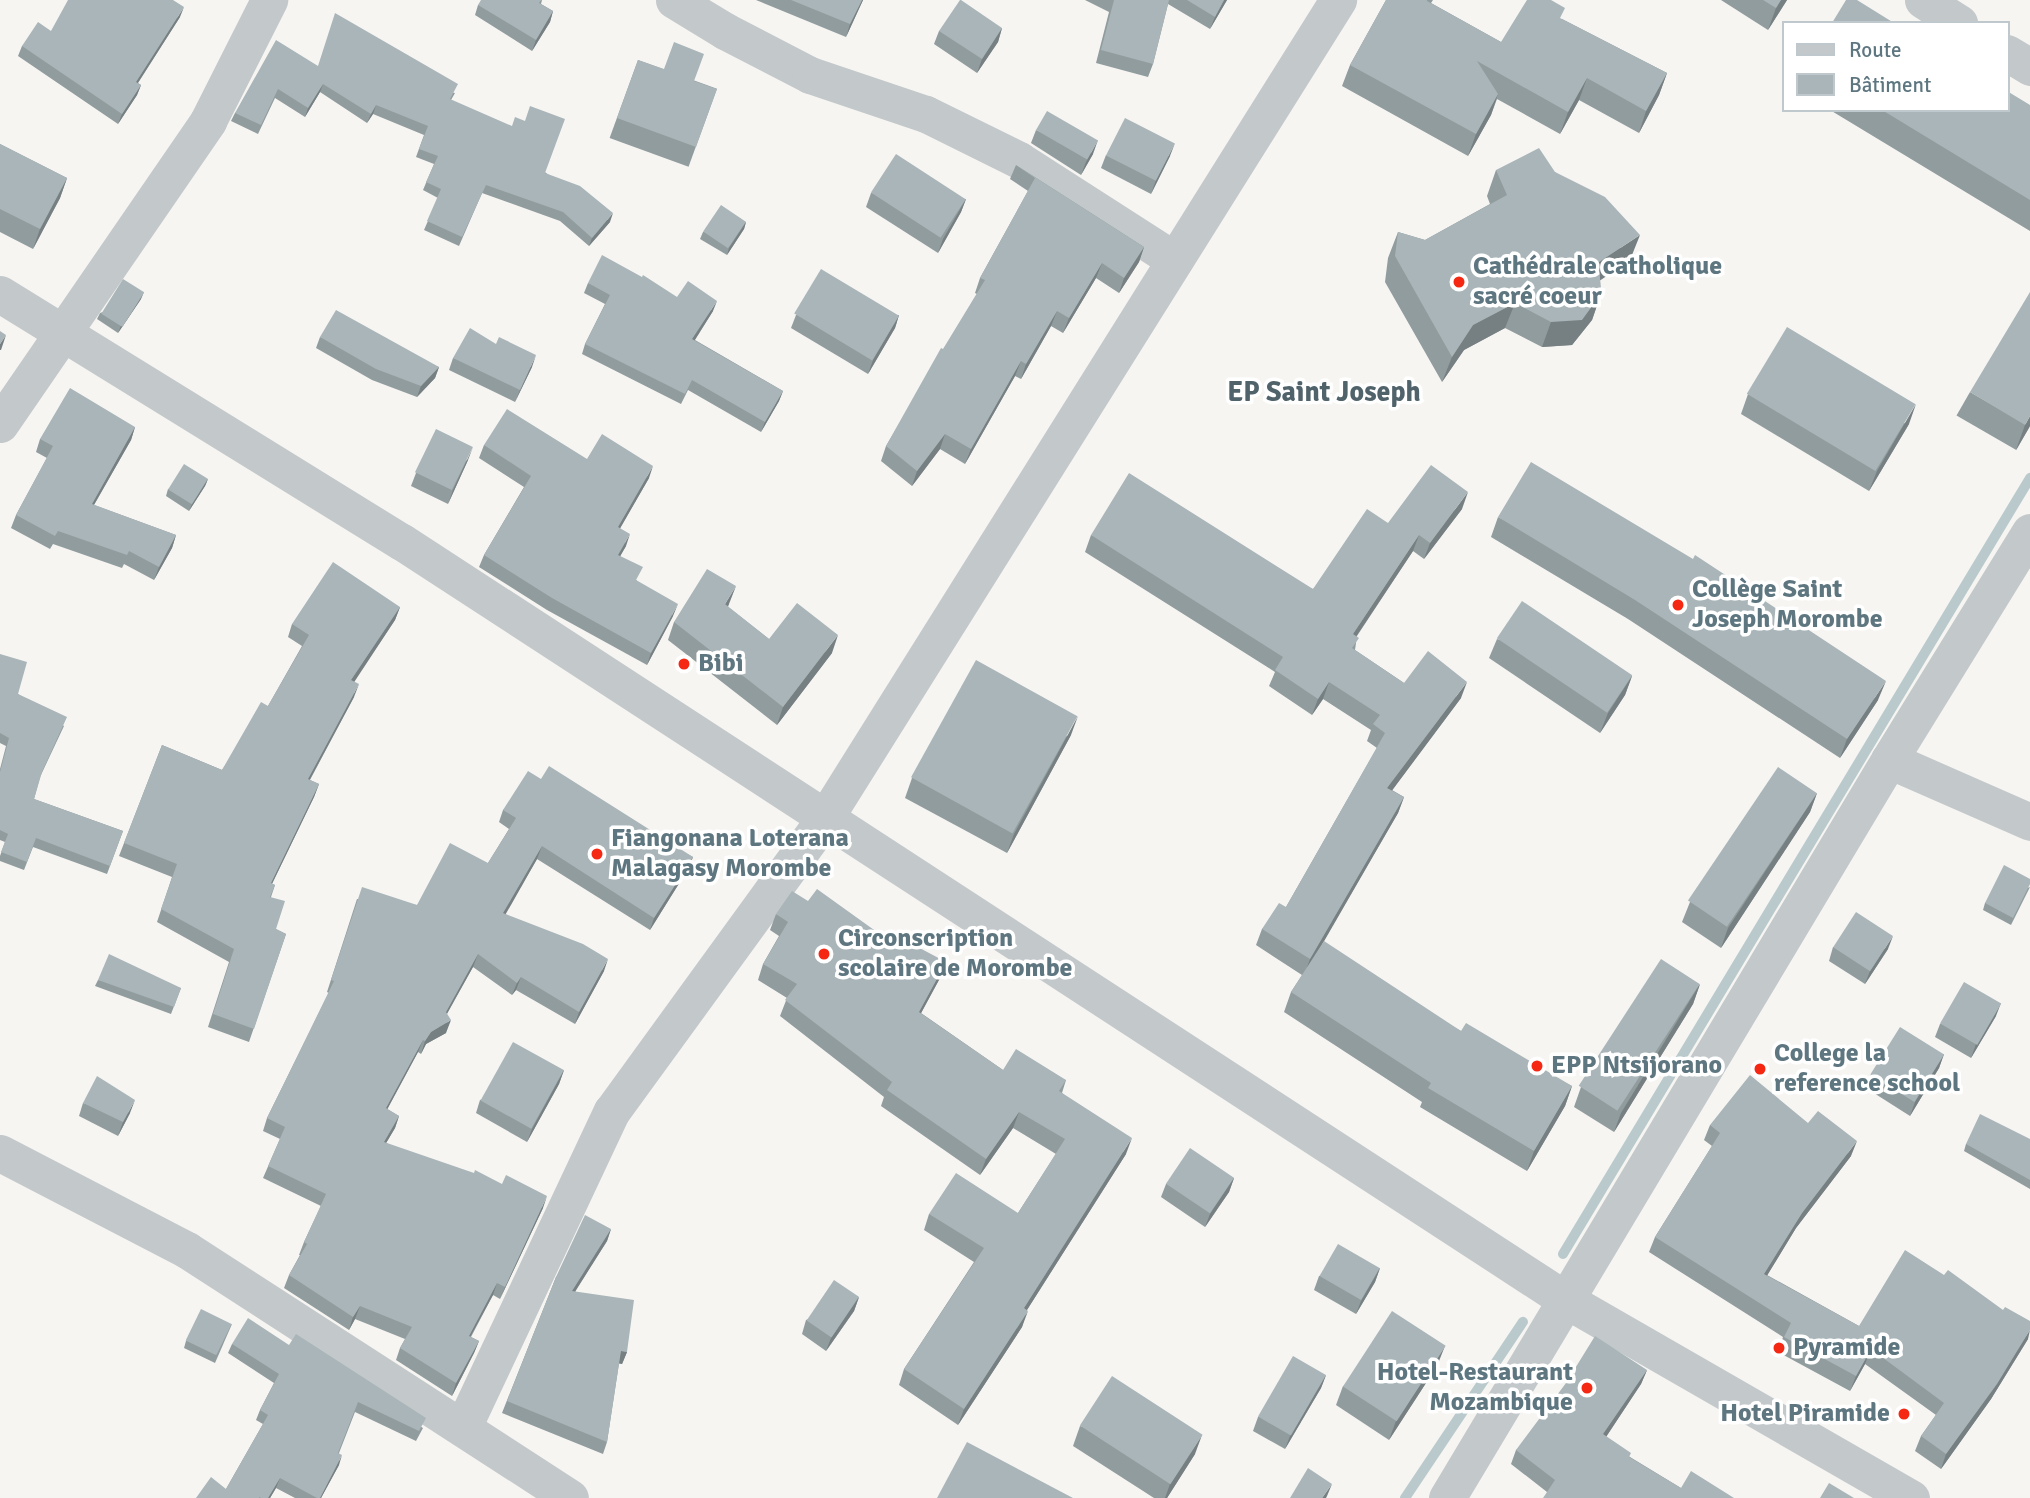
<!DOCTYPE html>
<meta charset="utf-8">
<style>
body{margin:0}
#map{position:relative;width:2030px;height:1498px;overflow:hidden;background:#f6f5f2;font-family:Signika,sans-serif}
div>[style]{position:absolute}
[style*='--x']{left:calc(var(--x)*1px);top:calc(var(--y)*1px);width:calc(var(--w)*1px);rotate:calc(var(--a)*1deg)}
.stream>*{height:10px;margin:-5px;padding:0 5px;transform-origin:5px;border-radius:5px;background:#bacacc}
.minor>*{height:37px;margin:-18.5px;padding:0 18.5px;transform-origin:18.5px;border-radius:18.5px;background:#c3c8cb}
.wall>*{inset:0;background:#919c9e;transform-origin:0 0}
.shaded-wall>*{inset:0;background:#767f81}
.building>*{inset:0;background:#a9b5b8;transform-origin:0 0}
.dots>*{width:19px;height:19px;translate:-50% -50%;box-sizing:border-box;border:4px solid #fff;border-radius:50%}
span{translate:-50% -50%;white-space:nowrap;text-align:center;line-height:1.15;-webkit-text-stroke:7px #fff;paint-order:stroke}
.poi-label{font-size:26px;color:#5e7680;font-weight:700}
.left{translate:0 -50%;text-align:left}
.right{translate:-100% -50%;text-align:right}
.neighbourhood-label{font-size:28px;color:#50626a;font-weight:700}
.legend{position:absolute;left:1782px;top:21px;width:228px;height:91px;box-sizing:border-box;background:#fff;border:2px solid #bfc8cc;margin:0;padding:9px 12px;list-style:none;font-size:21px;color:#5e7680}
.legend li{display:flex;align-items:center;gap:14px;height:35px}
.legend b{width:35px;border:2px solid #bfc8cc}
</style>
<div id="map">
<div class="stream">
<i style="--x:1563;--y:1254;--w:906;--a:-58.96"></i>
<i style="--x:1405;--y:1498;--w:212;--a:-56.2"></i>
</div>
<div class="minor">
<i style="--x:674;--y:0;--w:60;--a:31.3"></i>
<i style="--x:725;--y:31;--w:96;--a:27.4"></i>
<i style="--x:810;--y:75;--w:122;--a:18.6"></i>
<i style="--x:926;--y:114;--w:104;--a:26.3"></i>
<i style="--x:1019;--y:160;--w:185;--a:32.7"></i>
<i style="--x:1923;--y:0;--w:43;--a:32.6"></i>
<i style="--x:2007;--y:53;--w:27;--a:31"></i>
<i style="--x:0;--y:294;--w:472;--a:31.7"></i>
<i style="--x:402;--y:542;--w:1389;--a:33.07"></i>
<i style="--x:1566;--y:1300;--w:398;--a:29.9"></i>
<i style="--x:0;--y:424;--w:368;--a:-55.5"></i>
<i style="--x:208;--y:121;--w:136;--a:-63.2"></i>
<i style="--x:1889;--y:760;--w:154;--a:23.7"></i>
<i style="--x:0;--y:1153;--w:211;--a:27.4"></i>
<i style="--x:187;--y:1250;--w:456;--a:32.9"></i>
<i style="--x:463;--y:1427;--w:349;--a:-64.8"></i>
<i style="--x:612;--y:1111;--w:362;--a:-54"></i>
<i style="--x:825;--y:818;--w:966;--a:-57.91"></i>
<i style="--x:1447;--y:1498;--w:860;--a:-59.08"></i>
<i style="--x:1889;--y:760;--w:268;--a:-58.3"></i>
</div>
<div class="wall">
<i style="clip-path:polygon(542px 0,541px 4px,553px 11px,550px 22px,532px 51px,475px 15px,478px 5px)"></i>
<i style="clip-path:polygon(756px 0,863px 0,846px 37px)"></i>
<i style="clip-path:polygon(1085px 0,1227px 0,1210px 29px,1168px 4px,1153px 64px,1148px 77px,1096px 63px,1109px 12px)"></i>
<i style="clip-path:polygon(1386px 0,1433px 0,1431px 3px,1501px 42px,1562px 19px,1667px 73px,1659px 95px,1639px 133px,1579px 100px,1560px 134px,1497px 99px,1491px 115px,1468px 156px,1342px 86px,1350px 65px)"></i>
<i style="clip-path:polygon(1721px 0,1787px 0,1768px 30px)"></i>
<i style="clip-path:polygon(180px 17px,138px 83px,141px 85px,137px 95px,118px 124px,18px 56px,22px 46px,51px 31px)"></i>
<i style="clip-path:polygon(1002px 28px,998px 42px,977px 73px,934px 44px,939px 31px)"></i>
<i style="left:638px;top:60px;width:84px;height:83px;rotate:20deg"></i>
<i style="clip-path:polygon(318px 66px,455px 93px,451px 100px,610px 222px,589px 246px,560px 221px,482px 193px,459px 246px,424px 230px,438px 198px,423px 190px,434px 164px,416px 157px,424px 135px,373px 114px,367px 123px,320px 92px,305px 117px,275px 98px,258px 134px,231px 121px,235px 113px)"></i>
<i style="clip-path:polygon(2030px 105px,2030px 231px,1830px 110px,2007px 110px)"></i>
<i style="clip-path:polygon(1036px 130px,1093px 154px,1081px 175px,1031px 143px)"></i>
<i style="clip-path:polygon(0 144px,67px 178px,60px 198px,33px 249px,0 232px)"></i>
<i style="clip-path:polygon(1106px 155px,1170px 156px,1151px 194px,1101px 168px)"></i>
<i style="clip-path:polygon(1016px 165px,1144px 247px,1139px 262px,1119px 293px,1096px 278px,1063px 333px,1051px 326px,1021px 379px,1015px 376px,965px 464px,940px 449px,912px 486px,881px 461px,886px 446px,977px 294px,975px 293px,980px 278px,1028px 191px,1010px 179px)"></i>
<i style="clip-path:polygon(1496px 170px,1555px 172px,1630px 260px,1600px 280px,1601px 294px,1592px 320px,1572px 345px,1542px 347px,1505px 328px,1464px 350px,1442px 382px,1385px 282px,1388px 258px,1398px 232px,1425px 240px,1490px 204px,1487px 196px)"></i>
<i style="clip-path:polygon(871px 193px,966px 199px,961px 212px,938px 253px,866px 207px)"></i>
<i style="clip-path:polygon(746px 222px,744px 229px,727px 255px,700px 239px,703px 232px)"></i>
<i style="clip-path:polygon(588px 283px,677px 297px,713px 311px,695px 340px,783px 391px,779px 401px,761px 432px,688px 390px,681px 404px,582px 354px,585px 344px,605px 304px,584px 293px)"></i>
<i style="clip-path:polygon(141px 299px,118px 333px,97px 319px,100px 313px)"></i>
<i style="clip-path:polygon(796px 315px,899px 315px,895px 328px,868px 374px,791px 328px)"></i>
<i style="clip-path:polygon(320px 337px,439px 367px,435px 378px,417px 397px,372px 380px,316px 348px)"></i>
<i style="clip-path:polygon(453px 358px,532px 367px,515px 402px,449px 370px)"></i>
<i style="left:1970px;top:392px;width:69px;height:27px;rotate:30deg"></i>
<i style="clip-path:polygon(1748px 394px,1909px 424px,1869px 491px,1741px 414px)"></i>
<i style="clip-path:polygon(135px 427px,131px 440px,94px 505px,176px 535px,172px 548px,154px 580px,124px 564px,122px 568px,53px 544px,50px 549px,11px 528px,16px 515px,47px 458px,36px 452px,40px 439px)"></i>
<i style="clip-path:polygon(484px 445px,587px 459px,649px 478px,620px 528px,626px 546px,620px 556px,637px 581px,673px 616px,647px 665px,547px 610px,479px 567px,484px 555px,524px 487px,479px 458px)"></i>
<i style="clip-path:polygon(468px 460px,448px 504px,411px 486px,416px 473px)"></i>
<i style="clip-path:polygon(208px 479px,205px 486px,189px 511px,166px 496px,168px 489px)"></i>
<i style="clip-path:polygon(1462px 509px,1424px 559px,1413px 551px,1357px 636px,1355px 650px,1404px 683px,1461px 698px,1392px 790px,1404px 797px,1398px 813px,1317px 952px,1461px 1031px,1572px 1086px,1565px 1106px,1527px 1171px,1420px 1107px,1422px 1102px,1284px 1012px,1291px 992px,1302px 975px,1256px 945px,1262px 929px,1286px 907px,1377px 748px,1367px 741px,1371px 730px,1323px 699px,1312px 715px,1269px 686px,1275px 672px,1085px 552px,1091px 535px,1313px 589px,1388px 523px)"></i>
<i style="clip-path:polygon(1498px 517px,1878px 700px,1840px 758px,1628px 619px,1491px 537px)"></i>
<i style="clip-path:polygon(729px 604px,728px 607px,769px 639px,832px 653px,777px 725px,668px 640px,674px 622px)"></i>
<i style="clip-path:polygon(400px 607px,395px 620px,354px 681px,354px 697px,310px 780px,319px 784px,314px 797px,272px 884px,275px 885px,271px 897px,276px 929px,286px 934px,249px 1042px,208px 1027px,229px 962px,157px 922px,172px 877px,119px 856px,162px 745px,222px 770px,268px 706px,302px 646px,288px 637px,292px 624px)"></i>
<i style="clip-path:polygon(1497px 639px,1632px 676px,1625px 695px,1600px 733px,1489px 658px)"></i>
<i style="clip-path:polygon(0 654px,18px 694px,64px 726px,40px 777px,34px 799px,123px 831px,107px 874px,33px 847px,24px 870px,0 861px,0 856px,5px 842px,0 840px,0 769px,6px 746px,0 743px)"></i>
<i style="clip-path:polygon(1071px 735px,1007px 853px,905px 798px,912px 778px)"></i>
<i style="clip-path:polygon(541px 779px,693px 857px,688px 869px,650px 930px,537px 859px,505px 914px,604px 971px,575px 1024px,516px 990px,512px 995px,473px 967px,447px 1014px,446px 1033px,426px 1044px,421px 1054px,418px 1052px,387px 1109px,399px 1116px,395px 1128px,386px 1143px,543px 1208px,500px 1299px,493px 1295px,471px 1337px,479px 1341px,474px 1353px,452px 1396px,396px 1360px,400px 1348px,405px 1339px,355px 1319px,349px 1330px,284px 1288px,289px 1275px,300px 1255px,299px 1255px,304px 1242px,321px 1206px,263px 1178px,280px 1139px,263px 1131px,267px 1118px,329px 993px,327px 992px,357px 899px,417px 905px,488px 863px,509px 829px,499px 822px,503px 810px)"></i>
<i style="clip-path:polygon(1817px 793px,1810px 812px,1721px 948px,1682px 922px,1690px 902px)"></i>
<i style="clip-path:polygon(2030px 887px,2011px 925px,1983px 910px,1985px 903px)"></i>
<i style="clip-path:polygon(776px 914px,940px 978px,921px 1013px,1003px 1070px,1066px 1080px,1062px 1093px,1126px 1154px,1027px 1310px,1022px 1327px,958px 1425px,899px 1385px,904px 1369px,974px 1262px,924px 1230px,929px 1214px,1018px 1213px,1056px 1154px,1013px 1128px,980px 1175px,881px 1106px,884px 1097px,780px 1016px,787px 998px,758px 980px,763px 964px,779px 936px,770px 930px)"></i>
<i style="clip-path:polygon(1833px 947px,1888px 949px,1865px 984px,1829px 961px)"></i>
<i style="clip-path:polygon(98px 980px,181px 988px,171px 1014px,95px 986px)"></i>
<i style="clip-path:polygon(1700px 984px,1693px 1004px,1614px 1132px,1574px 1107px,1581px 1087px)"></i>
<i style="clip-path:polygon(1996px 1016px,1971px 1058px,1935px 1037px,1940px 1024px)"></i>
<i style="clip-path:polygon(1944px 1054px,1939px 1068px,1910px 1116px,1866px 1088px,1871px 1075px)"></i>
<i style="clip-path:polygon(564px 1070px,559px 1084px,527px 1142px,476px 1113px,480px 1100px)"></i>
<i style="clip-path:polygon(83px 1103px,130px 1113px,118px 1136px,79px 1116px)"></i>
<i style="clip-path:polygon(1808px 1123px,1851px 1156px,1796px 1228px,1767px 1275px,1859px 1326px,2028px 1339px,1991px 1399px,1941px 1469px,1915px 1451px,1921px 1436px,1936px 1415px,1865px 1364px,1850px 1391px,1778px 1352px,1783px 1337px,1649px 1252px,1655px 1237px,1712px 1146px,1704px 1140px,1710px 1125px)"></i>
<i style="clip-path:polygon(2030px 1139px,2030px 1189px,1964px 1151px,1966px 1144px)"></i>
<i style="clip-path:polygon(1234px 1178px,1229px 1192px,1205px 1227px,1161px 1197px,1166px 1184px)"></i>
<i style="clip-path:polygon(611px 1229px,607px 1241px,575px 1291px,627px 1352px,622px 1364px,619px 1363px,607px 1442px,603px 1454px,502px 1413px,556px 1277px)"></i>
<i style="clip-path:polygon(1380px 1268px,1375px 1282px,1356px 1314px,1314px 1290px,1319px 1276px)"></i>
<i style="clip-path:polygon(859px 1297px,854px 1311px,826px 1351px,802px 1334px,806px 1320px)"></i>
<i style="clip-path:polygon(232px 1324px,215px 1363px,184px 1348px,186px 1341px)"></i>
<i style="clip-path:polygon(232px 1344px,289px 1345px,423px 1428px,416px 1441px,355px 1412px,339px 1453px,339px 1465px,321px 1498px,295px 1498px,276px 1488px,270px 1498px,196px 1498px,226px 1489px,263px 1424px,256px 1420px,260px 1410px,274px 1383px,228px 1353px)"></i>
<i style="clip-path:polygon(1437px 1366px,1389px 1440px,1336px 1405px,1343px 1386px)"></i>
<i style="clip-path:polygon(1647px 1370px,1641px 1384px,1606px 1437px,1630px 1457px,1681px 1488px,1547px 1492px,1511px 1464px,1516px 1450px)"></i>
<i style="clip-path:polygon(1326px 1375px,1321px 1388px,1285px 1449px,1253px 1431px,1258px 1417px)"></i>
<i style="clip-path:polygon(1080px 1426px,1195px 1454px,1167px 1498px,1154px 1498px,1073px 1446px)"></i>
</div>
<div class="shaded-wall">
<i style="clip-path:polygon(862px 0,863px 0,846px 37px,850px 24px)"></i>
<i style="clip-path:polygon(1224px 0,1227px 0,1210px 29px,1215px 17px)"></i>
<i style="clip-path:polygon(1781px 0,1787px 0,1768px 30px,1776px 8px)"></i>
<i style="clip-path:polygon(184px 7px,180px 17px,132px 92px,136px 82px)"></i>
<i style="clip-path:polygon(553px 11px,550px 22px,532px 51px,536px 40px)"></i>
<i style="clip-path:polygon(1002px 28px,998px 42px,977px 73px,982px 59px)"></i>
<i style="clip-path:polygon(1667px 73px,1659px 95px,1639px 133px,1646px 111px)"></i>
<i style="clip-path:polygon(1587px 78px,1579px 100px,1560px 134px,1568px 112px)"></i>
<i style="clip-path:polygon(323px 84px,320px 92px,305px 117px,308px 108px)"></i>
<i style="clip-path:polygon(141px 85px,137px 95px,118px 124px,122px 114px)"></i>
<i style="clip-path:polygon(1498px 94px,1491px 115px,1468px 156px,1476px 134px)"></i>
<i style="clip-path:polygon(376px 105px,373px 114px,367px 123px,371px 114px)"></i>
<i style="clip-path:polygon(1098px 140px,1093px 154px,1081px 175px,1086px 162px)"></i>
<i style="clip-path:polygon(1175px 143px,1170px 156px,1151px 194px,1156px 180px)"></i>
<i style="clip-path:polygon(67px 178px,60px 198px,33px 249px,40px 229px)"></i>
<i style="clip-path:polygon(966px 199px,961px 212px,938px 253px,943px 239px)"></i>
<i style="clip-path:polygon(613px 213px,610px 222px,589px 246px,592px 238px)"></i>
<i style="clip-path:polygon(746px 222px,744px 229px,727px 255px,729px 248px)"></i>
<i style="clip-path:polygon(1640px 235px,1630px 260px,1589px 288px,1599px 262px)"></i>
<i style="clip-path:polygon(1144px 247px,1139px 262px,1119px 293px,1124px 278px)"></i>
<i style="clip-path:polygon(1102px 263px,1096px 278px,1063px 333px,1069px 318px)"></i>
<i style="clip-path:polygon(144px 292px,141px 299px,118px 333px,121px 326px)"></i>
<i style="clip-path:polygon(1601px 294px,1592px 320px,1572px 345px,1542px 347px,1551px 322px)"></i>
<i style="clip-path:polygon(717px 301px,713px 311px,689px 349px,692px 339px)"></i>
<i style="clip-path:polygon(1515px 303px,1505px 328px,1464px 350px,1442px 382px,1452px 357px,1473px 325px)"></i>
<i style="clip-path:polygon(1057px 311px,1051px 326px,1021px 379px,1026px 364px)"></i>
<i style="clip-path:polygon(899px 315px,895px 328px,868px 374px,873px 360px)"></i>
<i style="clip-path:polygon(6px 335px,1px 350px,0 350px,0 344px)"></i>
<i style="clip-path:polygon(536px 355px,532px 367px,515px 402px,520px 390px)"></i>
<i style="clip-path:polygon(1021px 361px,1015px 376px,965px 464px,971px 449px)"></i>
<i style="clip-path:polygon(439px 367px,435px 378px,417px 397px,421px 386px)"></i>
<i style="clip-path:polygon(783px 391px,779px 401px,761px 432px,765px 422px)"></i>
<i style="clip-path:polygon(1916px 404px,1909px 424px,1869px 491px,1877px 471px)"></i>
<i style="clip-path:polygon(2030px 416px,2030px 426px,2016px 450px,2025px 425px)"></i>
<i style="clip-path:polygon(135px 427px,131px 440px,87px 517px,92px 504px)"></i>
<i style="clip-path:polygon(945px 434px,940px 449px,912px 486px,917px 471px)"></i>
<i style="clip-path:polygon(473px 447px,468px 460px,448px 504px,453px 490px)"></i>
<i style="clip-path:polygon(653px 466px,649px 478px,614px 539px,618px 527px)"></i>
<i style="clip-path:polygon(208px 479px,205px 486px,189px 511px,192px 504px)"></i>
<i style="clip-path:polygon(1468px 492px,1462px 509px,1424px 559px,1430px 543px)"></i>
<i style="clip-path:polygon(630px 534px,626px 546px,614px 567px,618px 555px)"></i>
<i style="clip-path:polygon(176px 535px,172px 548px,154px 580px,159px 567px)"></i>
<i style="clip-path:polygon(1419px 535px,1413px 551px,1347px 650px,1353px 634px)"></i>
<i style="clip-path:polygon(736px 586px,729px 604px,718px 622px,725px 604px)"></i>
<i style="clip-path:polygon(678px 604px,673px 616px,647px 665px,651px 653px)"></i>
<i style="clip-path:polygon(400px 607px,395px 620px,347px 693px,351px 680px)"></i>
<i style="clip-path:polygon(838px 635px,832px 653px,777px 725px,783px 707px)"></i>
<i style="clip-path:polygon(1632px 676px,1625px 695px,1600px 733px,1608px 713px)"></i>
<i style="clip-path:polygon(1886px 681px,1878px 700px,1840px 758px,1847px 739px)"></i>
<i style="clip-path:polygon(1329px 682px,1323px 699px,1312px 715px,1318px 699px)"></i>
<i style="clip-path:polygon(1467px 682px,1461px 698px,1382px 804px,1387px 788px)"></i>
<i style="clip-path:polygon(359px 684px,354px 697px,303px 792px,308px 779px)"></i>
<i style="clip-path:polygon(1078px 716px,1071px 735px,1007px 853px,1014px 834px)"></i>
<i style="clip-path:polygon(319px 784px,314px 797px,266px 896px,271px 883px)"></i>
<i style="clip-path:polygon(1817px 793px,1810px 812px,1721px 948px,1728px 928px)"></i>
<i style="clip-path:polygon(1404px 797px,1398px 813px,1304px 976px,1310px 959px)"></i>
<i style="clip-path:polygon(542px 846px,537px 859px,499px 926px,503px 913px)"></i>
<i style="clip-path:polygon(693px 857px,688px 869px,650px 930px,654px 918px)"></i>
<i style="clip-path:polygon(1893px 936px,1888px 949px,1865px 984px,1870px 971px)"></i>
<i style="clip-path:polygon(478px 954px,473px 967px,441px 1024px,446px 1012px)"></i>
<i style="clip-path:polygon(608px 959px,604px 971px,575px 1024px,579px 1012px)"></i>
<i style="clip-path:polygon(946px 962px,940px 978px,913px 1028px,919px 1012px)"></i>
<i style="clip-path:polygon(521px 977px,516px 990px,512px 995px,517px 983px)"></i>
<i style="clip-path:polygon(1700px 984px,1693px 1004px,1614px 1132px,1621px 1113px)"></i>
<i style="clip-path:polygon(2001px 1003px,1996px 1016px,1971px 1058px,1976px 1044px)"></i>
<i style="clip-path:polygon(451px 1020px,446px 1033px,426px 1044px,421px 1054px,425px 1041px,431px 1032px)"></i>
<i style="clip-path:polygon(423px 1040px,418px 1052px,381px 1121px,386px 1108px)"></i>
<i style="clip-path:polygon(1944px 1054px,1939px 1068px,1910px 1116px,1915px 1102px)"></i>
<i style="clip-path:polygon(564px 1070px,559px 1084px,527px 1142px,532px 1129px)"></i>
<i style="clip-path:polygon(1572px 1086px,1565px 1106px,1527px 1171px,1534px 1151px)"></i>
<i style="clip-path:polygon(135px 1100px,130px 1113px,118px 1136px,123px 1122px)"></i>
<i style="clip-path:polygon(1019px 1112px,1013px 1128px,980px 1175px,986px 1159px)"></i>
<i style="clip-path:polygon(399px 1116px,395px 1128px,379px 1155px,384px 1142px)"></i>
<i style="clip-path:polygon(1132px 1138px,1126px 1154px,1018px 1324px,1024px 1308px)"></i>
<i style="clip-path:polygon(1857px 1141px,1851px 1156px,1796px 1228px,1759px 1289px,1764px 1274px,1802px 1213px)"></i>
<i style="clip-path:polygon(1234px 1178px,1229px 1192px,1205px 1227px,1210px 1214px)"></i>
<i style="clip-path:polygon(547px 1196px,543px 1208px,500px 1299px,505px 1287px)"></i>
<i style="clip-path:polygon(611px 1229px,607px 1241px,568px 1303px,572px 1291px)"></i>
<i style="clip-path:polygon(1380px 1268px,1375px 1282px,1356px 1314px,1361px 1301px)"></i>
<i style="clip-path:polygon(497px 1283px,493px 1295px,464px 1348px,469px 1336px)"></i>
<i style="clip-path:polygon(859px 1297px,854px 1311px,826px 1351px,831px 1338px)"></i>
<i style="clip-path:polygon(360px 1306px,355px 1319px,349px 1330px,353px 1317px)"></i>
<i style="clip-path:polygon(1028px 1311px,1022px 1327px,958px 1425px,964px 1409px)"></i>
<i style="clip-path:polygon(2030px 1330px,2028px 1339px,1991px 1399px,1941px 1469px,1946px 1454px)"></i>
<i style="clip-path:polygon(479px 1341px,474px 1353px,452px 1396px,456px 1383px)"></i>
<i style="clip-path:polygon(1445px 1346px,1437px 1366px,1389px 1440px,1396px 1421px)"></i>
<i style="clip-path:polygon(1871px 1349px,1865px 1364px,1850px 1391px,1856px 1376px)"></i>
<i style="clip-path:polygon(621px 1351px,627px 1352px,622px 1364px,616px 1363px)"></i>
<i style="clip-path:polygon(1647px 1370px,1641px 1384px,1598px 1449px,1603px 1434px)"></i>
<i style="clip-path:polygon(1326px 1375px,1321px 1388px,1285px 1449px,1290px 1436px)"></i>
<i style="clip-path:polygon(1202px 1435px,1195px 1454px,1167px 1498px,1165px 1498px,1170px 1484px)"></i>
<i style="clip-path:polygon(342px 1455px,339px 1465px,321px 1498px,320px 1498px)"></i>
<i style="clip-path:polygon(280px 1478px,276px 1488px,270px 1498px,268px 1498px)"></i>
<i style="clip-path:polygon(1332px 1484px,1327px 1496px,1326px 1498px,1322px 1498px)"></i>
</div>
<div class="building">
<i style="clip-path:polygon(68px 0,173px 0,184px 7px,136px 82px,141px 85px,122px 114px,22px 46px,38px 22px,51px 31px)"></i>
<i style="clip-path:polygon(481px 0,541px 0,539px 3px,553px 11px,536px 40px,478px 5px)"></i>
<i style="clip-path:polygon(791px 0,862px 0,850px 24px)"></i>
<i style="clip-path:polygon(960px 0,961px 0,1002px 28px,982px 59px,939px 31px)"></i>
<i style="clip-path:polygon(1114px 0,1169px 0,1153px 64px,1101px 50px)"></i>
<i style="clip-path:polygon(1187px 0,1224px 0,1215px 17px)"></i>
<i style="clip-path:polygon(1386px 0,1427px 0,1427px 1px,1501px 42px,1527px 0,1551px 0,1565px 8px,1560px 18px,1667px 73px,1646px 111px,1587px 78px,1568px 112px,1477px 61px,1498px 94px,1476px 134px,1350px 65px)"></i>
<i style="clip-path:polygon(1763px 0,1781px 0,1776px 8px)"></i>
<i style="clip-path:polygon(1846px 0,1857px 0,1894px 23px,1832px 23px)"></i>
<i style="clip-path:polygon(335px 13px,458px 84px,450px 99px,512px 126px,515px 117px,525px 121px,530px 106px,565px 119px,545px 173px,580px 186px,613px 213px,592px 238px,563px 212px,486px 185px,462px 237px,427px 221px,441px 189px,426px 182px,438px 156px,419px 149px,428px 126px,376px 105px,371px 114px,323px 84px,308px 108px,278px 89px,261px 125px,235px 113px,276px 40px,318px 66px)"></i>
<i style="clip-path:polygon(674px 42px,704px 54px,694px 81px,717px 89px,696px 147px,617px 118px,638px 60px,664px 69px)"></i>
<i style="clip-path:polygon(2007px 91px,2030px 105px,2030px 200px,1882px 110px,2007px 110px)"></i>
<i style="left:1047px;top:111px;width:59px;height:22px;rotate:30deg"></i>
<i style="left:1125px;top:118px;width:56px;height:42px;rotate:27deg"></i>
<i style="clip-path:polygon(0 144px,67px 178px,40px 229px,0 209px)"></i>
<i style="clip-path:polygon(1539px 148px,1555px 172px,1605px 197px,1640px 235px,1599px 262px,1601px 294px,1582px 320px,1551px 322px,1515px 303px,1473px 325px,1452px 357px,1395px 256px,1398px 232px,1425px 240px,1507px 195px,1496px 170px)"></i>
<i style="left:896px;top:154px;width:83px;height:46px;rotate:33deg"></i>
<i style="clip-path:polygon(1016px 165px,1144px 247px,1124px 278px,1102px 263px,1069px 318px,1057px 311px,1026px 364px,1021px 361px,971px 449px,945px 434px,917px 471px,886px 446px,941px 348px,943px 349px,985px 280px,980px 278px,1035px 178px)"></i>
<i style="left:721px;top:205px;width:30px;height:32px;rotate:34deg"></i>
<i style="clip-path:polygon(602px 255px,642px 277px,643px 275px,677px 297px,688px 281px,717px 301px,692px 339px,783px 391px,765px 422px,692px 380px,685px 394px,585px 344px,610px 295px,588px 283px)"></i>
<i style="left:821px;top:269px;width:91px;height:52px;rotate:31deg"></i>
<i style="left:123px;top:279px;width:25px;height:41px;rotate:32deg"></i>
<i style="clip-path:polygon(2030px 292px,2030px 416px,2025px 425px,1970px 392px)"></i>
<i style="clip-path:polygon(336px 310px,439px 367px,421px 386px,376px 369px,320px 337px)"></i>
<i style="left:1787px;top:327px;width:150px;height:78px;rotate:31deg"></i>
<i style="clip-path:polygon(470px 328px,496px 344px,499px 337px,536px 355px,520px 390px,453px 358px)"></i>
<i style="clip-path:polygon(0 331px,6px 335px,0 344px)"></i>
<i style="clip-path:polygon(70px 388px,135px 427px,92px 504px,176px 535px,159px 567px,129px 551px,127px 555px,58px 531px,55px 536px,16px 515px,53px 446px,40px 439px)"></i>
<i style="clip-path:polygon(507px 409px,587px 459px,602px 434px,653px 466px,618px 527px,630px 534px,618px 555px,643px 567px,636px 580px,678px 604px,651px 653px,552px 598px,484px 555px,531px 476px,484px 445px)"></i>
<i style="left:436px;top:429px;width:41px;height:48px;rotate:26deg"></i>
<i style="clip-path:polygon(1531px 462px,1693px 559px,1695px 555px,1886px 681px,1847px 739px,1635px 600px,1498px 517px)"></i>
<i style="left:184px;top:464px;width:28px;height:30px;rotate:32deg"></i>
<i style="clip-path:polygon(1431px 465px,1468px 492px,1430px 543px,1419px 535px,1353px 634px,1359px 638px,1352px 648px,1404px 683px,1428px 651px,1467px 682px,1387px 788px,1404px 797px,1310px 959px,1262px 929px,1279px 903px,1286px 907px,1385px 733px,1373px 724px,1380px 715px,1329px 682px,1318px 699px,1275px 670px,1283px 657px,1091px 535px,1129px 473px,1313px 589px,1367px 509px,1388px 523px)"></i>
<i style="clip-path:polygon(333px 562px,400px 607px,351px 680px,359px 684px,308px 779px,319px 784px,271px 883px,275px 885px,270px 897px,285px 901px,276px 929px,286px 934px,254px 1029px,213px 1014px,234px 949px,161px 909px,177px 864px,124px 843px,162px 745px,222px 770px,261px 702px,268px 706px,309px 635px,292px 624px)"></i>
<i style="clip-path:polygon(707px 569px,736px 586px,725px 604px,769px 639px,797px 603px,838px 635px,783px 707px,674px 622px)"></i>
<i style="left:1522px;top:601px;width:133px;height:45px;rotate:34deg"></i>
<i style="clip-path:polygon(0 654px,27px 662px,18px 694px,67px 717px,42px 772px,34px 799px,123px 831px,110px 866px,36px 838px,27px 862px,1px 852px,8px 834px,0 830px,0 772px,9px 738px,0 733px)"></i>
<i style="left:976px;top:660px;width:116px;height:134px;rotate:29deg"></i>
<i style="clip-path:polygon(549px 766px,693px 857px,654px 918px,542px 846px,503px 913px,583px 944px,608px 959px,579px 1012px,521px 977px,517px 983px,478px 954px,446px 1012px,451px 1020px,431px 1032px,425px 1041px,423px 1040px,386px 1108px,399px 1116px,384px 1142px,474px 1173px,475px 1170px,502px 1184px,506px 1175px,547px 1196px,505px 1287px,497px 1283px,469px 1336px,479px 1341px,456px 1383px,400px 1348px,412px 1327px,360px 1306px,353px 1317px,289px 1275px,307px 1244px,304px 1242px,326px 1194px,268px 1166px,285px 1127px,267px 1118px,334px 981px,331px 980px,362px 887px,417px 905px,450px 843px,488px 863px,516px 818px,503px 810px,528px 771px,541px 779px)"></i>
<i style="left:1778px;top:767px;width:47px;height:161px;rotate:34deg"></i>
<i style="clip-path:polygon(2004px 865px,2030px 879px,2030px 884px,2013px 918px,1985px 903px)"></i>
<i style="clip-path:polygon(817px 889px,895px 945px,899px 937px,946px 962px,919px 1012px,1003px 1070px,1016px 1049px,1066px 1080px,1059px 1091px,1132px 1138px,1024px 1308px,1028px 1311px,964px 1409px,904px 1369px,984px 1248px,929px 1214px,956px 1173px,1018px 1213px,1065px 1139px,1019px 1112px,986px 1159px,887px 1090px,892px 1082px,785px 1000px,797px 984px,763px 964px,788px 922px,776px 914px,792px 891px,808px 901px)"></i>
<i style="left:1856px;top:912px;width:44px;height:42px;rotate:33deg"></i>
<i style="clip-path:polygon(1324px 941px,1461px 1031px,1466px 1023px,1572px 1086px,1534px 1151px,1428px 1088px,1431px 1083px,1291px 992px)"></i>
<i style="clip-path:polygon(109px 954px,181px 988px,174px 1007px,98px 980px)"></i>
<i style="left:1661px;top:959px;width:46px;height:151px;rotate:33deg"></i>
<i style="left:1964px;top:982px;width:43px;height:48px;rotate:30deg"></i>
<i style="left:1900px;top:1027px;width:52px;height:56px;rotate:32deg"></i>
<i style="left:513px;top:1042px;width:58px;height:67px;rotate:29deg"></i>
<i style="clip-path:polygon(1750px 1075px,1808px 1123px,1818px 1111px,1857px 1141px,1802px 1213px,1764px 1274px,1859px 1326px,1905px 1250px,1944px 1275px,1948px 1270px,2003px 1310px,2005px 1307px,2030px 1321px,2030px 1330px,1997px 1384px,1946px 1454px,1921px 1436px,1944px 1403px,1871px 1349px,1856px 1376px,1784px 1337px,1791px 1323px,1655px 1237px,1720px 1133px,1710px 1125px)"></i>
<i style="clip-path:polygon(97px 1076px,135px 1100px,123px 1122px,83px 1103px)"></i>
<i style="clip-path:polygon(1980px 1114px,2030px 1139px,2030px 1180px,1966px 1144px)"></i>
<i style="left:1190px;top:1148px;width:53px;height:43px;rotate:34deg"></i>
<i style="clip-path:polygon(585px 1215px,611px 1229px,572px 1291px,634px 1300px,627px 1352px,621px 1351px,607px 1442px,507px 1401px,556px 1277px)"></i>
<i style="left:1338px;top:1244px;width:48px;height:37px;rotate:30deg"></i>
<i style="left:834px;top:1280px;width:30px;height:49px;rotate:34deg"></i>
<i style="left:201px;top:1309px;width:34px;height:35px;rotate:26deg"></i>
<i style="left:1392px;top:1311px;width:64px;height:90px;rotate:33deg"></i>
<i style="clip-path:polygon(248px 1318px,289px 1345px,296px 1334px,426px 1418px,419px 1431px,358px 1402px,338px 1453px,342px 1455px,320px 1498px,317px 1498px,280px 1478px,268px 1498px,261px 1498px,259px 1497px,259px 1498px,196px 1498px,211px 1477px,226px 1489px,268px 1415px,260px 1410px,279px 1374px,232px 1344px)"></i>
<i style="clip-path:polygon(1595px 1336px,1647px 1370px,1603px 1434px,1631px 1453px,1629px 1457px,1681px 1488px,1691px 1471px,1734px 1498px,1543px 1498px,1555px 1480px,1516px 1450px,1566px 1383px)"></i>
<i style="left:1293px;top:1356px;width:38px;height:70px;rotate:30deg"></i>
<i style="left:1112px;top:1376px;width:108px;height:59px;rotate:33deg"></i>
<i style="clip-path:polygon(967px 1442px,1073px 1498px,937px 1498px)"></i>
<i style="clip-path:polygon(1308px 1468px,1332px 1484px,1322px 1498px,1290px 1498px)"></i>
<i style="clip-path:polygon(1829px 1483px,1854px 1498px,1820px 1498px)"></i>
</div>
<div class="dots">
<i style="left:1459px;top:282px;background:#f52813"></i>
<i style="left:1678px;top:605px;background:#f52813"></i>
<i style="left:684px;top:664px;background:#f52813"></i>
<i style="left:597px;top:854px;background:#f52813"></i>
<i style="left:824px;top:954px;background:#f52813"></i>
<i style="left:1537px;top:1066px;background:#f52813"></i>
<i style="left:1760px;top:1069px;background:#f52813"></i>
<i style="left:1779px;top:1348px;background:#f52813"></i>
<i style="left:1587px;top:1388px;background:#f52813"></i>
<i style="left:1904px;top:1414px;background:#f52813"></i>
</div>
<div class="poi-label">
<span class="left" style="left:1473px;top:282px">Cathédrale catholique<br>sacré coeur</span>
<span class="left" style="left:1692px;top:605px">Collège Saint<br>Joseph Morombe</span>
<span class="left" style="left:698px;top:664px">Bibi</span>
<span class="left" style="left:611px;top:854px">Fiangonana Loterana<br>Malagasy Morombe</span>
<span class="left" style="left:838px;top:954px">Circonscription<br>scolaire de Morombe</span>
<span class="left" style="left:1774px;top:1069px">College la<br>reference school</span>
<span class="left" style="left:1551px;top:1066px">EPP Ntsijorano</span>
<span class="left" style="left:1793px;top:1348px">Pyramide</span>
<span class="right" style="left:1573px;top:1388px">Hotel-Restaurant<br>Mozambique</span>
<span class="right" style="left:1890px;top:1414px">Hotel Piramide</span>
</div>
<div class="neighbourhood-label">
<span style="left:1324px;top:392px">EP Saint Joseph</span>
</div>
<ul class="legend">
<li><b style="height:9px;background:#c3c8cb"></b>Route</li>
<li><b style="height:19px;background:#a9b5b8"></b>Bâtiment</li>
</ul>
</div>
